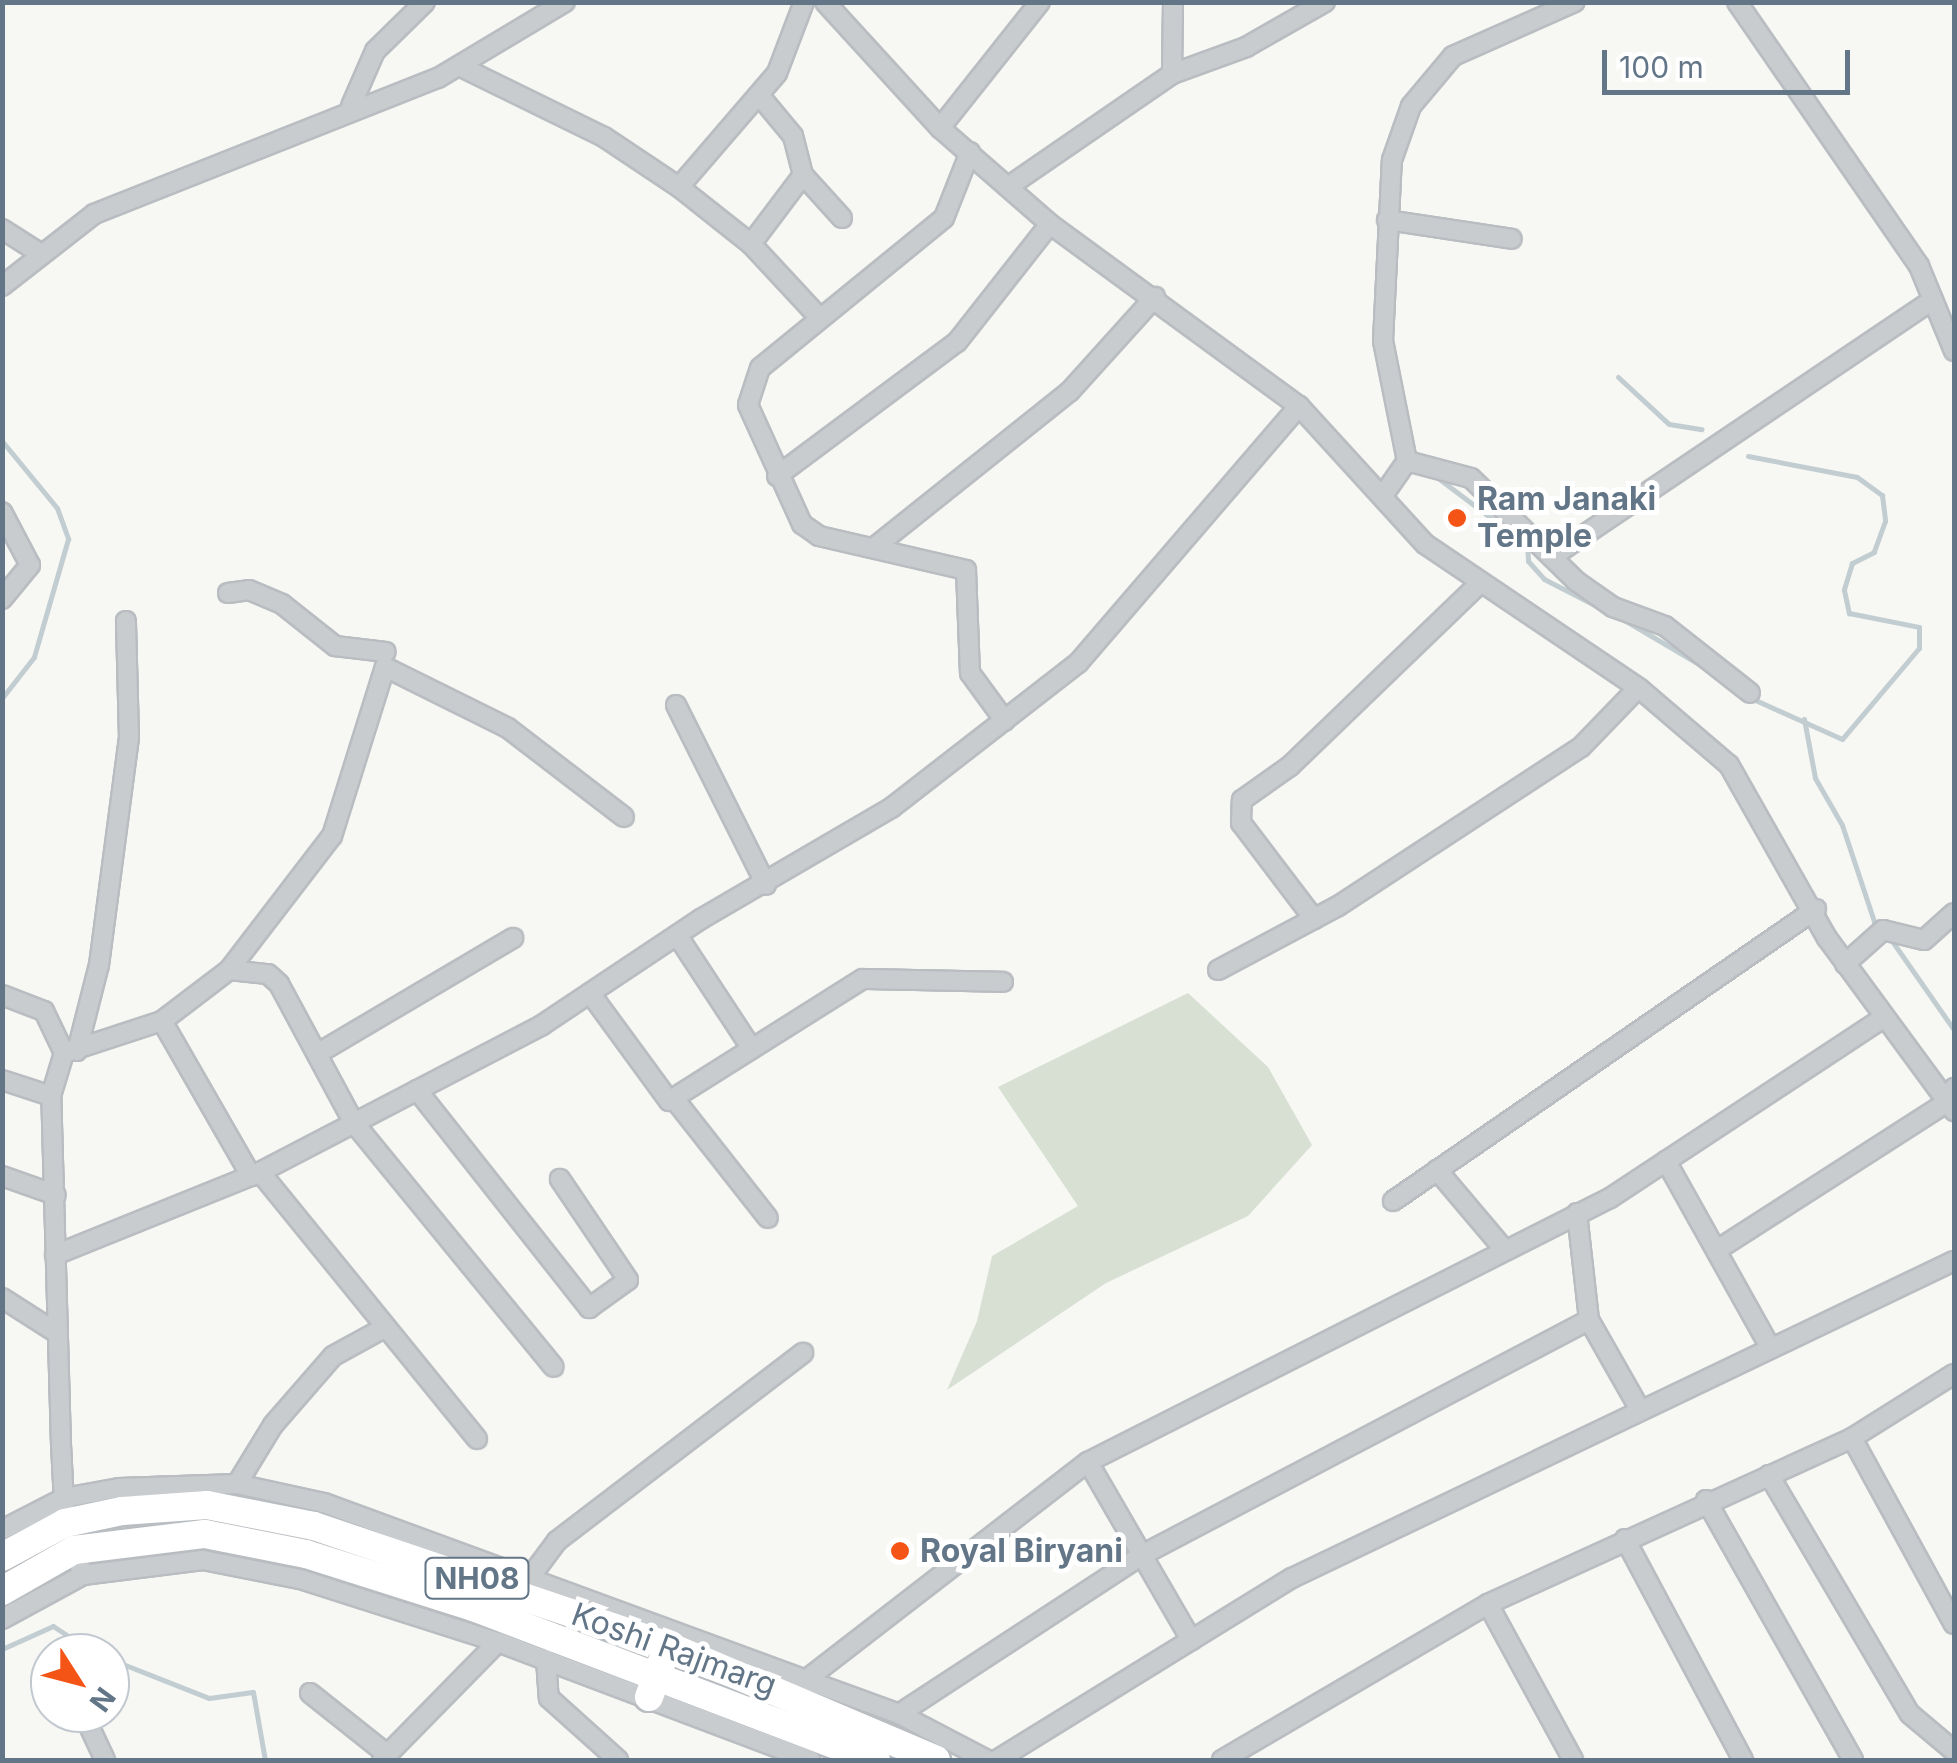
<!DOCTYPE html>
<style>
body{margin:0}
#map{position:relative;width:1957px;height:1763px;overflow:hidden;background:#f7f7f3;font-family:Inter,sans-serif}
div>[style]{position:absolute}
[style*='--x']{left:calc(var(--x)*1px);top:calc(var(--y)*1px);width:calc(var(--w)*1px);rotate:calc(var(--a)*1deg)}
.green>*{inset:0;background:#d8e0d4}
.stream>*{height:5px;margin:-2.5px;padding:0 2.5px;transform-origin:2.5px;border-radius:2.5px;background:#c2cdd2}
.roads{filter:drop-shadow(2px 0 #b9bdc1) drop-shadow(-2px 0 #b9bdc1) drop-shadow(0 2px #b9bdc1) drop-shadow(0 -2px #b9bdc1)}
.street>*{height:18px;margin:-9px;padding:0 9px;transform-origin:9px;border-radius:9px;background:#c9cccf}
.primary>*{height:28px;margin:-14px;padding:0 14px;transform-origin:14px;border-radius:14px;background:#fff}
.dots>*{width:28px;height:28px;translate:-50% -50%;box-sizing:border-box;border:5px solid #fff;border-radius:50%}
span{translate:-50% -50%;white-space:nowrap;text-align:center;line-height:1.15;-webkit-text-stroke:10px #fff;paint-order:stroke}
.shield-label span{padding:2px 8px;background:#fff;border:2px solid;border-radius:8px;-webkit-text-stroke-width:0}
.shield-label{font-size:30px;color:#637688;font-weight:700}
.poi-label{font-size:32px;color:#637688;font-weight:700}
.left{translate:0 -50%;text-align:left}
.street-label{font-size:32px;color:#637688}
.frame{position:absolute;inset:0;border:5px solid #637688;pointer-events:none}
.north{position:absolute;left:30px;top:1633px;width:100px;height:100px;box-sizing:border-box;background:#fff;border:2px solid #c1c8cf;border-radius:50%;rotate:126deg;font-size:28px;font-weight:700;line-height:40px;text-align:center;color:#637688}
.north::after{content:'';display:block;margin:auto;width:35px;height:45px;background:#f45416;clip-path:polygon(50% 0,100% 100%,50% 72%,0 100%)}
.scale{position:absolute;left:1602px;top:50px;width:248px;height:45px;box-sizing:border-box;border:5px solid #637688;border-top:0;padding-left:12px;font-size:30px;line-height:35px;white-space:nowrap;color:#637688;-webkit-text-stroke:8px #fff;paint-order:stroke}
</style>
<div id="map">
<div class="green">
<i style="clip-path:polygon(1188px 993px,1268px 1067px,1312px 1145px,1248px 1216px,1106px 1283px,947px 1390px,977px 1321px,992px 1256px,1078px 1206px,998px 1087px)"></i>
</div>
<div class="stream">
<i style="--x:1618;--y:377;--w:69;--a:42.7"></i>
<i style="--x:1669;--y:424;--w:33;--a:9"></i>
<i style="--x:2;--y:441;--w:87;--a:50.6"></i>
<i style="--x:57;--y:508;--w:33;--a:70"></i>
<i style="--x:68;--y:539;--w:123;--a:106.1"></i>
<i style="--x:34;--y:657;--w:52;--a:128"></i>
<i style="--x:1748;--y:456;--w:111;--a:10.9"></i>
<i style="--x:1857;--y:477;--w:31;--a:36"></i>
<i style="--x:1882;--y:495;--w:26;--a:83"></i>
<i style="--x:1885;--y:521;--w:33;--a:110"></i>
<i style="--x:1874;--y:552;--w:25;--a:153"></i>
<i style="--x:1852;--y:563;--w:28;--a:107"></i>
<i style="--x:1844;--y:590;--w:24;--a:78"></i>
<i style="--x:1849;--y:613;--w:71;--a:11.3"></i>
<i style="--x:1919;--y:627;--w:21;--a:90"></i>
<i style="--x:1919;--y:648;--w:119;--a:130.2"></i>
<i style="--x:1842;--y:739;--w:98;--a:-155.8"></i>
<i style="--x:1434;--y:475;--w:116;--a:37"></i>
<i style="--x:1527;--y:545;--w:16;--a:86"></i>
<i style="--x:1528;--y:561;--w:24;--a:48"></i>
<i style="--x:1544;--y:579;--w:81;--a:27.2"></i>
<i style="--x:1626;--y:621;--w:88;--a:30.6"></i>
<i style="--x:1804;--y:719;--w:60;--a:79.4"></i>
<i style="--x:1815;--y:778;--w:54;--a:60.1"></i>
<i style="--x:1842;--y:825;--w:104;--a:71.6"></i>
<i style="--x:1892;--y:941;--w:108;--a:55.1"></i>
<i style="--x:2;--y:1649;--w:56;--a:-24.3"></i>
<i style="--x:53;--y:1626;--w:49;--a:33.4"></i>
<i style="--x:110;--y:1659;--w:106;--a:21.5"></i>
<i style="--x:209;--y:1698;--w:44;--a:-7.8"></i>
<i style="--x:253;--y:1692;--w:69;--a:80"></i>
</div>
<div class="roads">
<div class="street">
<i style="--x:825;--y:2;--w:171;--a:47.6"></i>
<i style="--x:940;--y:128;--w:146;--a:41.1"></i>
<i style="--x:1050;--y:224;--w:308;--a:36.2"></i>
<i style="--x:1299;--y:406;--w:187;--a:47.6"></i>
<i style="--x:1425;--y:544;--w:259;--a:34"></i>
<i style="--x:1640;--y:689;--w:117;--a:40.5"></i>
<i style="--x:1729;--y:765;--w:199;--a:60.5"></i>
<i style="--x:1827;--y:938;--w:215;--a:53.7"></i>
<i style="--x:1737;--y:2;--w:321;--a:55.4"></i>
<i style="--x:1919;--y:266;--w:92;--a:67.6"></i>
<i style="--x:459;--y:66;--w:161;--a:26.1"></i>
<i style="--x:604;--y:137;--w:90;--a:33.7"></i>
<i style="--x:679;--y:187;--w:92;--a:38.4"></i>
<i style="--x:751;--y:244;--w:97;--a:47.1"></i>
<i style="--x:1172;--y:74;--w:79;--a:-20"></i>
<i style="--x:1246;--y:47;--w:91;--a:-29.7"></i>
<i style="--x:759;--y:95;--w:53;--a:50.3"></i>
<i style="--x:793;--y:136;--w:40;--a:75.6"></i>
<i style="--x:803;--y:175;--w:58;--a:47.8"></i>
<i style="--x:351;--y:106;--w:60;--a:-66.4"></i>
<i style="--x:375;--y:51;--w:70;--a:-44.4"></i>
<i style="--x:940;--y:128;--w:161;--a:-51.6"></i>
<i style="--x:970;--y:152;--w:71;--a:111.5"></i>
<i style="--x:944;--y:218;--w:237;--a:140.8"></i>
<i style="--x:760;--y:368;--w:39;--a:108"></i>
<i style="--x:748;--y:405;--w:131;--a:65.6"></i>
<i style="--x:802;--y:524;--w:21;--a:35"></i>
<i style="--x:819;--y:536;--w:151;--a:13"></i>
<i style="--x:966;--y:570;--w:103;--a:87.8"></i>
<i style="--x:970;--y:673;--w:59;--a:53.9"></i>
<i style="--x:1012;--y:184;--w:194;--a:-34.5"></i>
<i style="--x:1172;--y:74;--w:72;--a:-89.2"></i>
<i style="--x:679;--y:187;--w:150;--a:-49.3"></i>
<i style="--x:777;--y:73;--w:76;--a:-69.2"></i>
<i style="--x:1387;--y:220;--w:126;--a:8.6"></i>
<i style="--x:2;--y:229;--w:43;--a:32.6"></i>
<i style="--x:751;--y:244;--w:86;--a:-53"></i>
<i style="--x:2;--y:286;--w:117;--a:-38"></i>
<i style="--x:94;--y:214;--w:370;--a:-21.6"></i>
<i style="--x:438;--y:78;--w:148;--a:-30.9"></i>
<i style="--x:1407;--y:461;--w:66;--a:14.9"></i>
<i style="--x:1471;--y:478;--w:147;--a:44.4"></i>
<i style="--x:1576;--y:581;--w:45;--a:35.1"></i>
<i style="--x:1613;--y:607;--w:55;--a:20.1"></i>
<i style="--x:1665;--y:626;--w:108;--a:38.2"></i>
<i style="--x:777;--y:476;--w:224;--a:-36.7"></i>
<i style="--x:957;--y:342;--w:150;--a:-51.8"></i>
<i style="--x:1384;--y:494;--w:40;--a:-55.1"></i>
<i style="--x:1407;--y:461;--w:122;--a:-101.3"></i>
<i style="--x:1383;--y:341;--w:181;--a:-87.2"></i>
<i style="--x:1392;--y:160;--w:57;--a:-70.6"></i>
<i style="--x:1411;--y:106;--w:65;--a:-50"></i>
<i style="--x:1453;--y:56;--w:133;--a:-23.9"></i>
<i style="--x:2;--y:512;--w:60;--a:62.2"></i>
<i style="--x:30;--y:565;--w:44;--a:129.5"></i>
<i style="--x:876;--y:546;--w:248;--a:-38.6"></i>
<i style="--x:1070;--y:391;--w:127;--a:-47.9"></i>
<i style="--x:1553;--y:556;--w:458;--a:-34"></i>
<i style="--x:228;--y:593;--w:21;--a:-8"></i>
<i style="--x:249;--y:590;--w:36;--a:23"></i>
<i style="--x:282;--y:604;--w:68;--a:38.4"></i>
<i style="--x:335;--y:646;--w:51;--a:6.7"></i>
<i style="--x:676;--y:705;--w:201;--a:63.4"></i>
<i style="--x:1314;--y:919;--w:121;--a:-127.2"></i>
<i style="--x:1241;--y:823;--w:23;--a:-88"></i>
<i style="--x:1242;--y:800;--w:59;--a:-35.3"></i>
<i style="--x:1290;--y:766;--w:262;--a:-43.9"></i>
<i style="--x:677;--y:935;--w:136;--a:56.7"></i>
<i style="--x:1845;--y:964;--w:51;--a:-41.8"></i>
<i style="--x:1883;--y:930;--w:42;--a:13.7"></i>
<i style="--x:1924;--y:940;--w:40;--a:-42"></i>
<i style="--x:229;--y:970;--w:39;--a:6"></i>
<i style="--x:268;--y:974;--w:15;--a:42"></i>
<i style="--x:279;--y:984;--w:158;--a:61.7"></i>
<i style="--x:354;--y:1123;--w:315;--a:50.7"></i>
<i style="--x:1218;--y:970;--w:136;--a:-28.1"></i>
<i style="--x:1338;--y:906;--w:290;--a:-33.2"></i>
<i style="--x:1581;--y:747;--w:79;--a:-46"></i>
<i style="--x:590;--y:993;--w:134;--a:53.8"></i>
<i style="--x:669;--y:1101;--w:229;--a:-32.2"></i>
<i style="--x:863;--y:979;--w:140;--a:1.2"></i>
<i style="--x:2;--y:995;--w:45;--a:20.9"></i>
<i style="--x:44;--y:1011;--w:47;--a:64.5"></i>
<i style="--x:162;--y:1021;--w:179;--a:60.1"></i>
<i style="--x:77;--y:1051;--w:89;--a:-75.7"></i>
<i style="--x:99;--y:965;--w:229;--a:-82.5"></i>
<i style="--x:129;--y:738;--w:117;--a:-91.5"></i>
<i style="--x:317;--y:1054;--w:228;--a:-30.6"></i>
<i style="--x:2;--y:1080;--w:52;--a:18.1"></i>
<i style="--x:417;--y:1090;--w:278;--a:51.7"></i>
<i style="--x:589;--y:1308;--w:48;--a:-35.7"></i>
<i style="--x:628;--y:1280;--w:122;--a:-124"></i>
<i style="--x:675;--y:1100;--w:150;--a:51.8"></i>
<i style="--x:1666;--y:1161;--w:213;--a:60.8"></i>
<i style="--x:1437;--y:1170;--w:102;--a:49.8"></i>
<i style="--x:260;--y:1172;--w:344;--a:50.9"></i>
<i style="--x:2;--y:1176;--w:57;--a:19.4"></i>
<i style="--x:1393;--y:1201;--w:514;--a:-34.62"></i>
<i style="--x:1577;--y:1213;--w:108;--a:83.6"></i>
<i style="--x:1589;--y:1320;--w:101;--a:60.4"></i>
<i style="--x:1720;--y:1248;--w:270;--a:-32.7"></i>
<i style="--x:1947;--y:1102;--w:16;--a:-63"></i>
<i style="--x:55;--y:1255;--w:221;--a:-22"></i>
<i style="--x:260;--y:1172;--w:318;--a:-27.5"></i>
<i style="--x:542;--y:1025;--w:191;--a:-33.7"></i>
<i style="--x:701;--y:919;--w:220;--a:-30.3"></i>
<i style="--x:891;--y:808;--w:237;--a:-37.8"></i>
<i style="--x:1078;--y:663;--w:339;--a:-49.3"></i>
<i style="--x:2;--y:1298;--w:65;--a:32.5"></i>
<i style="--x:1852;--y:1438;--w:212;--a:61.3"></i>
<i style="--x:1088;--y:1462;--w:206;--a:59.9"></i>
<i style="--x:1769;--y:1475;--w:277;--a:59.5"></i>
<i style="--x:1910;--y:1714;--w:57;--a:40.1"></i>
<i style="--x:237;--y:1484;--w:69;--a:-58.6"></i>
<i style="--x:273;--y:1425;--w:91;--a:-49"></i>
<i style="--x:333;--y:1356;--w:60;--a:-28.7"></i>
<i style="--x:1706;--y:1500;--w:299;--a:60.5"></i>
<i style="--x:2;--y:1530;--w:70;--a:-27.3"></i>
<i style="--x:64;--y:1498;--w:56;--a:-10.3"></i>
<i style="--x:119;--y:1488;--w:118;--a:-1.9"></i>
<i style="--x:237;--y:1484;--w:89;--a:12.3"></i>
<i style="--x:324;--y:1503;--w:612;--a:20.15"></i>
<i style="--x:899;--y:1714;--w:99;--a:27.6"></i>
<i style="--x:1625;--y:1539;--w:251;--a:61.9"></i>
<i style="--x:83;--y:1575;--w:55;--a:-109.1"></i>
<i style="--x:65;--y:1523;--w:78;--a:-92.9"></i>
<i style="--x:61;--y:1445;--w:349;--a:-91.6"></i>
<i style="--x:51;--y:1096;--w:45;--a:-73.2"></i>
<i style="--x:64;--y:1053;--w:103;--a:-18.1"></i>
<i style="--x:162;--y:1021;--w:84;--a:-37.3"></i>
<i style="--x:229;--y:970;--w:169;--a:-52.5"></i>
<i style="--x:332;--y:836;--w:177;--a:-72.6"></i>
<i style="--x:385;--y:667;--w:137;--a:26.4"></i>
<i style="--x:508;--y:728;--w:146;--a:37.5"></i>
<i style="--x:522;--y:1588;--w:59;--a:-53.3"></i>
<i style="--x:557;--y:1541;--w:310;--a:-37.4"></i>
<i style="--x:1488;--y:1604;--w:178;--a:61.4"></i>
<i style="--x:2;--y:1619;--w:92;--a:-28.5"></i>
<i style="--x:83;--y:1575;--w:121;--a:-7.1"></i>
<i style="--x:203;--y:1560;--w:99;--a:11.1"></i>
<i style="--x:300;--y:1579;--w:208;--a:17.7"></i>
<i style="--x:498;--y:1642;--w:334;--a:20.7"></i>
<i style="--x:546;--y:1659;--w:39;--a:86"></i>
<i style="--x:549;--y:1698;--w:93;--a:41.9"></i>
<i style="--x:807;--y:1679;--w:355;--a:-37.7"></i>
<i style="--x:1088;--y:1462;--w:585;--a:-26.83"></i>
<i style="--x:1610;--y:1198;--w:325;--a:-33.4"></i>
<i style="--x:310;--y:1693;--w:100;--a:38.5"></i>
<i style="--x:83;--y:1713;--w:52;--a:64.9"></i>
<i style="--x:899;--y:1714;--w:290;--a:-33.2"></i>
<i style="--x:1142;--y:1555;--w:505;--a:-27.73"></i>
<i style="--x:382;--y:1760;--w:165;--a:-45.5"></i>
<i style="--x:997;--y:1760;--w:347;--a:-31.7"></i>
<i style="--x:1292;--y:1578;--w:734;--a:-25.59"></i>
<i style="--x:1222;--y:1760;--w:308;--a:-30.4"></i>
<i style="--x:1488;--y:1604;--w:400;--a:-24.5"></i>
<i style="--x:1852;--y:1438;--w:120;--a:-32.1"></i>
</div>
<div class="primary">
<i style="--x:2;--y:1557;--w:72;--a:-28.4"></i>
<i style="--x:65;--y:1523;--w:58;--a:-11.9"></i>
<i style="--x:122;--y:1511;--w:85;--a:-4"></i>
<i style="--x:207;--y:1505;--w:109;--a:11.1"></i>
<i style="--x:314;--y:1526;--w:374;--a:18.7"></i>
<i style="--x:668;--y:1646;--w:291;--a:23"></i>
<i style="--x:2;--y:1591;--w:83;--a:-29.7"></i>
<i style="--x:74;--y:1550;--w:132;--a:-7"></i>
<i style="--x:205;--y:1534;--w:103;--a:11.2"></i>
<i style="--x:306;--y:1554;--w:175;--a:17.6"></i>
<i style="--x:473;--y:1607;--w:431;--a:20.8"></i>
<i style="--x:649;--y:1697;--w:44;--a:-69.9"></i>
</div>
</div>
<div class="dots">
<i style="left:1457px;top:518px;background:#f45416"></i>
<i style="left:900px;top:1551px;background:#f45416"></i>
</div>
<div class="shield-label">
<span style="left:477px;top:1578px">NH08</span>
</div>
<div class="poi-label">
<span class="left" style="left:1477px;top:518px">Ram Janaki<br>Temple</span>
<span class="left" style="left:920px;top:1551px">Royal Biryani</span>
</div>
<div class="street-label">
<span style="left:674px;top:1650px;rotate:20deg">Koshi Rajmarg</span>
</div>
<div class="frame"></div>
<div class="north">N</div>
<div class="scale">100 m</div>
</div>
